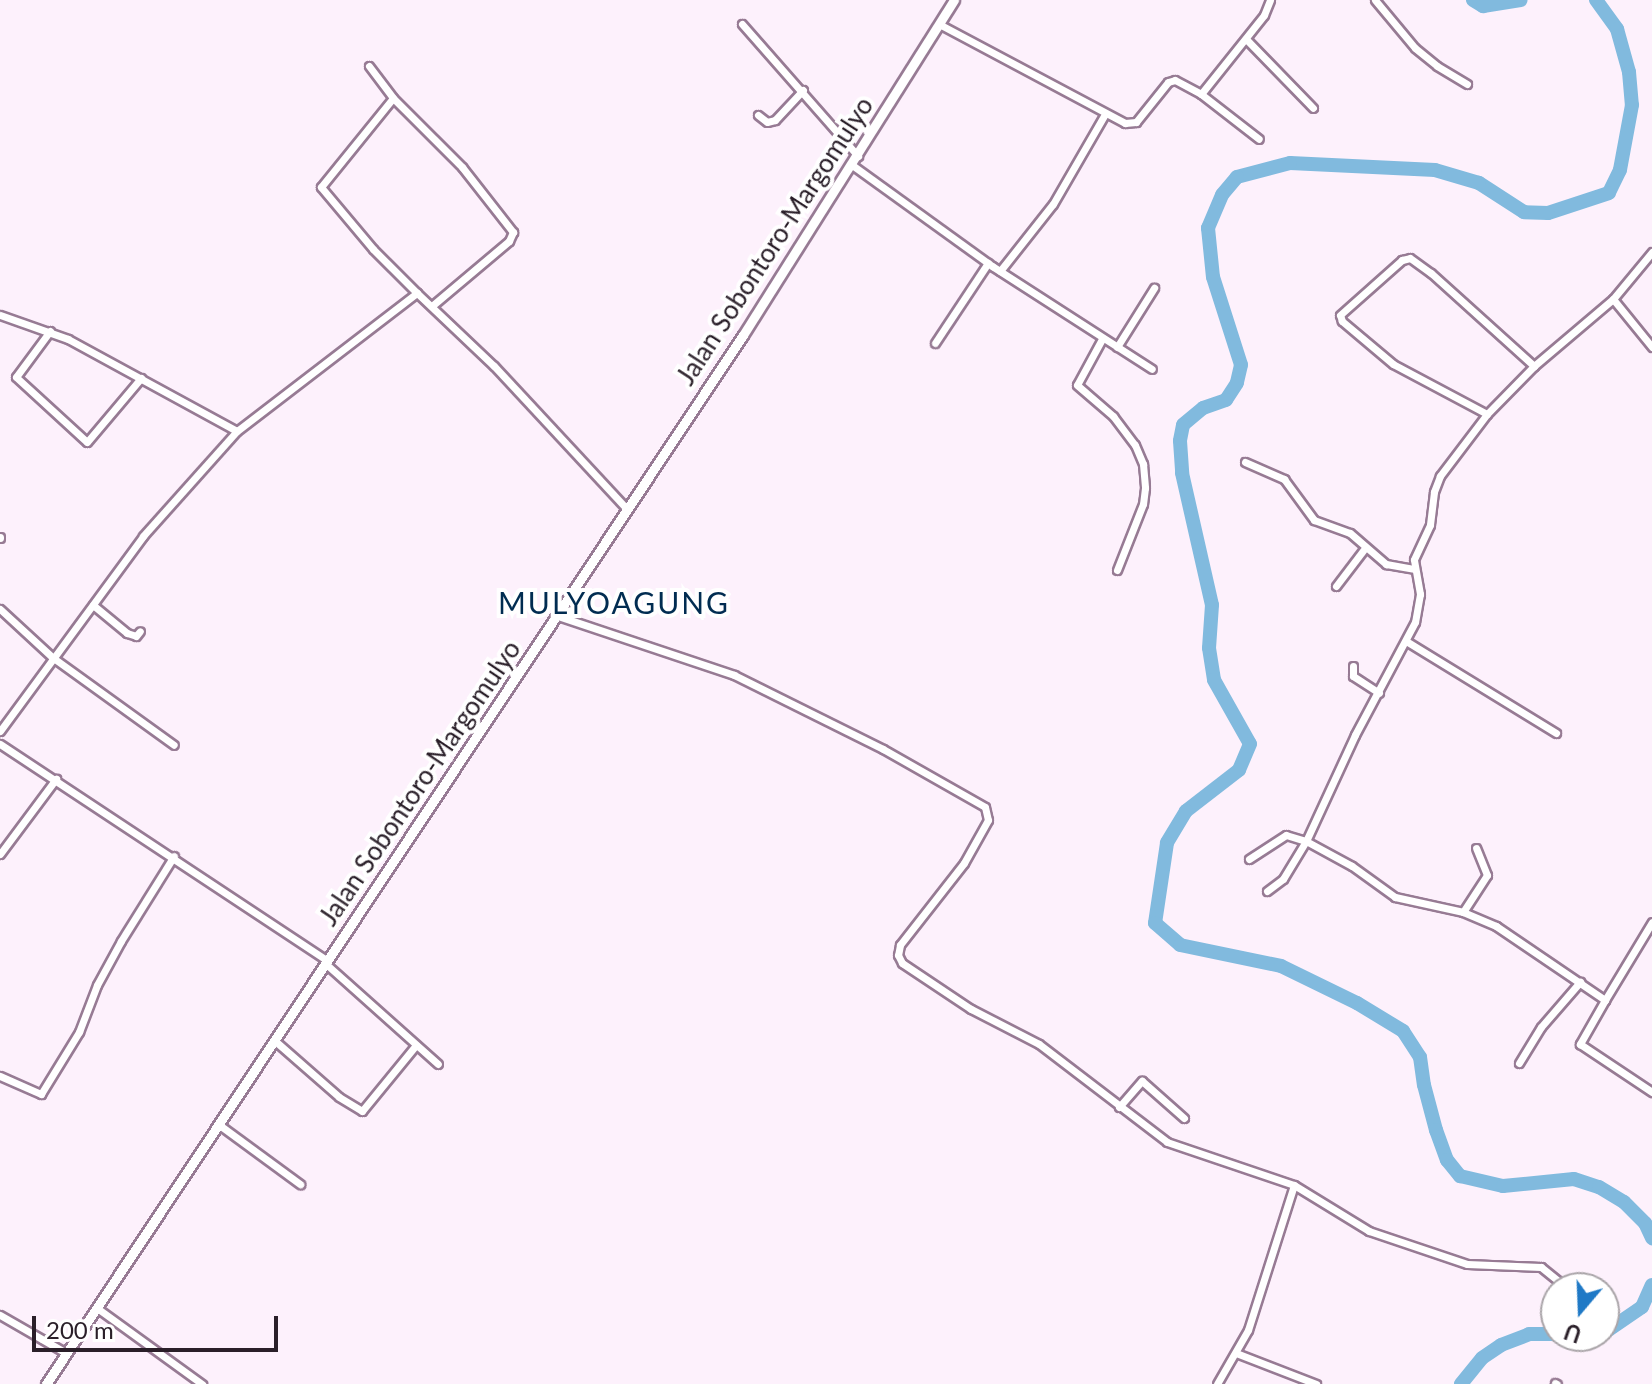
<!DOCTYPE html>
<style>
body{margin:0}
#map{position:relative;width:1652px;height:1384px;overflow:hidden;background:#fdf1fc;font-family:Lato,sans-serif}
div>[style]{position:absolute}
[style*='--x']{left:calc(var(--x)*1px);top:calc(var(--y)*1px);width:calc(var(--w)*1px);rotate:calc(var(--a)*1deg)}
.river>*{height:14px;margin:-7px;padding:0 7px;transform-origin:7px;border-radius:7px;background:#81bade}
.roads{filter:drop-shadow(2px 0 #977b94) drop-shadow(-2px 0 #977b94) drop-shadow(0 2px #977b94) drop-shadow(0 -2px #977b94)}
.minor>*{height:7px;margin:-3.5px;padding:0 3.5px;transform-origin:3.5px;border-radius:3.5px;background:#fff}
.tertiary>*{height:9px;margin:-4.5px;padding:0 4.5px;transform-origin:4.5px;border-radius:4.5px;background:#fff}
span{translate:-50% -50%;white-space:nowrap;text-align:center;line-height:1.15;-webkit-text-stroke:8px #fff;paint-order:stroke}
.street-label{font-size:26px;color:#2a1f29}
.quarter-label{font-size:30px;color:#012c51;letter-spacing:2px}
.north{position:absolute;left:1540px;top:1272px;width:80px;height:80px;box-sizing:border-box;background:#fff;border:2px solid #aaa5a9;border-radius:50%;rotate:199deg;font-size:22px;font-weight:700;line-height:32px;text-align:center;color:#2a1f29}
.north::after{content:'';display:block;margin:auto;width:28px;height:36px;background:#1f79c6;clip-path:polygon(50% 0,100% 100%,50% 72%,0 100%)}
.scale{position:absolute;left:32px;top:1316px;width:246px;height:36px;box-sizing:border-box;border:4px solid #2a1f29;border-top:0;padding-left:10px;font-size:24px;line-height:28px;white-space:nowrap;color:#2a1f29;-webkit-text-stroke:6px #fff;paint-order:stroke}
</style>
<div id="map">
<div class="river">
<i style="--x:1473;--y:0;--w:12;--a:31"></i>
<i style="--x:1483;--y:6;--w:38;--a:-9"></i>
<i style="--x:1596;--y:0;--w:36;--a:54"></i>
<i style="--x:1617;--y:29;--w:45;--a:74.4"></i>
<i style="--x:1629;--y:72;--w:33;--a:85"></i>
<i style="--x:1632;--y:105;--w:66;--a:100.5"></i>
<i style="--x:1620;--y:170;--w:25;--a:116"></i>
<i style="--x:1609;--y:193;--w:64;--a:161.8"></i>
<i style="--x:1548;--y:213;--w:24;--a:-178"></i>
<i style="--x:1524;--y:212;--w:54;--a:-147.2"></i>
<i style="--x:1479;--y:183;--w:46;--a:-163.5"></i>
<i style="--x:1435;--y:170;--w:145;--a:-177.2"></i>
<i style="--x:1290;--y:163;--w:55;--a:165.2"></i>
<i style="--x:1237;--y:177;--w:23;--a:130"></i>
<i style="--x:1222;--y:195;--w:36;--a:113"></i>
<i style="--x:1208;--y:228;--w:49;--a:84.2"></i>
<i style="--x:1213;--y:277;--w:92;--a:72.3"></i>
<i style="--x:1241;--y:365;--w:18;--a:103"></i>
<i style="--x:1237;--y:383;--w:20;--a:123"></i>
<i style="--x:1226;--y:400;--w:24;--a:161"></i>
<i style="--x:1203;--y:408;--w:26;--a:140"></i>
<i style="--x:1183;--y:425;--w:16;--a:101"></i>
<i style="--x:1180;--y:441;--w:32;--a:86"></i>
<i style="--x:1182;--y:473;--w:135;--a:77.2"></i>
<i style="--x:1212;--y:605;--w:43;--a:94"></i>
<i style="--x:1209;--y:648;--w:32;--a:81"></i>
<i style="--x:1214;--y:680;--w:73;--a:60.6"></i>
<i style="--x:1250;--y:744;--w:28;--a:113"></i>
<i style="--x:1239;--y:770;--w:67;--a:142.3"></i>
<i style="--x:1186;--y:811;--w:37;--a:121"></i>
<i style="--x:1167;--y:843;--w:81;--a:98.5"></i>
<i style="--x:1155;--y:923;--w:33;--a:41"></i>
<i style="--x:1180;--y:945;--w:103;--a:11.7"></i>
<i style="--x:1281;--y:966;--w:85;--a:26"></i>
<i style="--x:1357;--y:1003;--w:54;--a:31.3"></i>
<i style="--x:1403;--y:1031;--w:31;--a:57"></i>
<i style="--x:1420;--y:1057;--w:28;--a:82"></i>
<i style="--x:1424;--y:1085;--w:47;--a:75.1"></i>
<i style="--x:1436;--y:1130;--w:32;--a:70"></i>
<i style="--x:1447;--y:1160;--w:21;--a:51"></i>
<i style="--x:1460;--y:1176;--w:44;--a:13.1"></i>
<i style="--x:1503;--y:1186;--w:71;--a:-5.6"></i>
<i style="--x:1574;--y:1179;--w:26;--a:18"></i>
<i style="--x:1599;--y:1187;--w:29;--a:31"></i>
<i style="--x:1624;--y:1202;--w:30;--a:45"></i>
<i style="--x:1645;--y:1223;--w:17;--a:65"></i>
<i style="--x:1604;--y:1333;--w:46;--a:-34.4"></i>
<i style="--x:1642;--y:1307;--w:24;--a:-66"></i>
<i style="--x:1461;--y:1384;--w:33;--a:-51"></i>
<i style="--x:1482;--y:1358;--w:23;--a:-34"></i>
<i style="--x:1501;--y:1345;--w:30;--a:-21"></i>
<i style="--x:1529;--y:1334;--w:27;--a:0"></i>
</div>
<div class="roads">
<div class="minor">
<i style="--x:1375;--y:0;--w:62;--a:50.2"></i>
<i style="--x:1415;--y:48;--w:28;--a:39"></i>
<i style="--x:1437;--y:66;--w:35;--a:31"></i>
<i style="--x:742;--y:24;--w:176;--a:48.7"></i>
<i style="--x:939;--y:24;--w:211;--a:28"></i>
<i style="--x:1125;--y:123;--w:11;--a:-5"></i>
<i style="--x:1136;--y:122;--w:51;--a:-51.3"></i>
<i style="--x:1168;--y:82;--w:7;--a:-16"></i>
<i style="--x:1175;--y:80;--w:30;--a:28"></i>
<i style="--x:1201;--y:94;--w:73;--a:37.8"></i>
<i style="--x:1246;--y:39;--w:96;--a:45.8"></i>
<i style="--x:369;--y:66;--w:40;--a:53"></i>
<i style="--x:1201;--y:94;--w:101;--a:-51.4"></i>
<i style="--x:1264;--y:15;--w:16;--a:-68"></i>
<i style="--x:758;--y:115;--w:11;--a:38"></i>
<i style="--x:767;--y:122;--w:8;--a:-14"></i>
<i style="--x:775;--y:120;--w:41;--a:-47"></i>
<i style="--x:852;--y:165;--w:173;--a:35.8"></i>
<i style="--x:992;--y:266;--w:190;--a:32.8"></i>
<i style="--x:1652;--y:252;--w:61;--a:129.7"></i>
<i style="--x:1613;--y:299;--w:104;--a:139.7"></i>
<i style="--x:1534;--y:366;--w:67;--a:134.4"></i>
<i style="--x:1487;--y:414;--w:78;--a:127.2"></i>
<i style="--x:1440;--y:476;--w:17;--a:111"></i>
<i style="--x:1434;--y:492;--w:33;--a:97"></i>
<i style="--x:1430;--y:525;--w:38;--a:115"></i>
<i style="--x:1414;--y:560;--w:35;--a:80"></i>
<i style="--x:1420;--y:594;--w:28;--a:100"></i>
<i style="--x:1415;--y:622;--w:128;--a:118"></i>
<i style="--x:1355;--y:735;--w:117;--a:114.8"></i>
<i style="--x:1306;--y:841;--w:52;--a:28.5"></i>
<i style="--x:1352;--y:866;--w:53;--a:35.8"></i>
<i style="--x:1395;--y:897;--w:70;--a:12.4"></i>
<i style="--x:1463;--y:912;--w:36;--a:23"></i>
<i style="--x:1496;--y:926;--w:132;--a:34.2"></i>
<i style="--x:1605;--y:1000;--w:91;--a:-58.9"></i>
<i style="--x:1000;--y:271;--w:85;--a:-51.7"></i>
<i style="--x:1053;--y:204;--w:104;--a:-60"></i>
<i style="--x:417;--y:293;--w:62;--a:-135"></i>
<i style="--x:373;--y:249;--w:81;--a:-130"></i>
<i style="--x:321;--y:187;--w:114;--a:-51"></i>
<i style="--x:393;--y:98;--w:98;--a:45"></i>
<i style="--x:462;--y:167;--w:83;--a:51.9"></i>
<i style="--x:513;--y:232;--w:10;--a:114"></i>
<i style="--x:509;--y:241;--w:99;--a:139.9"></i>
<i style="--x:1613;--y:299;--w:62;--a:50.9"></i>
<i style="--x:0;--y:315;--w:72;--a:19.4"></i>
<i style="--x:68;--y:339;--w:192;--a:28.6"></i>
<i style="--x:50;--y:331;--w:57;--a:126.5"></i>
<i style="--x:16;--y:377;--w:96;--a:42.5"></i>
<i style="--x:87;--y:442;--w:84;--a:-49.8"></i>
<i style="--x:1102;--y:339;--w:52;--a:118.5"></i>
<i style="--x:1077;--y:385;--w:48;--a:40.7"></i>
<i style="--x:1113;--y:416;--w:36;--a:53"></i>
<i style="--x:1135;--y:445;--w:21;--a:67"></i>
<i style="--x:1143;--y:464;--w:24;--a:85"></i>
<i style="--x:1145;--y:488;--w:16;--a:97"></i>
<i style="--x:1143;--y:504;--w:71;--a:111.5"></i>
<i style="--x:935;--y:343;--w:96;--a:-56.5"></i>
<i style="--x:1117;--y:347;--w:70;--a:-57.9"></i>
<i style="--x:1487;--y:414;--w:106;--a:-152"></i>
<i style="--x:1393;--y:364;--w:67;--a:-139.9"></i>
<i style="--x:1342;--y:321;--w:6;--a:-108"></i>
<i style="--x:1340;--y:315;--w:83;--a:-41.6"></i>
<i style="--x:1402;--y:260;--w:8;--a:-14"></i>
<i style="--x:1410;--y:258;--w:26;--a:36"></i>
<i style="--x:1431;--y:273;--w:139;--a:42.1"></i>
<i style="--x:1245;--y:462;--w:43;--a:23.6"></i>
<i style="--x:1284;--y:479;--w:51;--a:53.8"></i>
<i style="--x:1314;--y:520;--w:38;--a:20"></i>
<i style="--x:1350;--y:533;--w:48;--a:40.7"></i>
<i style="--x:1386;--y:564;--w:28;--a:10"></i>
<i style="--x:0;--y:537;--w:1;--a:90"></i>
<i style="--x:1336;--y:586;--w:48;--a:-52.7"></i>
<i style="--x:93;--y:605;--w:44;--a:39.5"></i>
<i style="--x:127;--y:633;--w:9;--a:18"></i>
<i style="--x:136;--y:636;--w:6;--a:-51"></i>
<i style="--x:0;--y:609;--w:71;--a:42.7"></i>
<i style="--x:52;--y:657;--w:150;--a:35.8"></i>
<i style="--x:558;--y:616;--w:186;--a:18.5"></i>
<i style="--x:734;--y:675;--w:166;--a:26.4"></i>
<i style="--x:883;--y:749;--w:117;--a:29.6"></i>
<i style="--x:985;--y:807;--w:13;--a:77"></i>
<i style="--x:988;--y:820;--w:49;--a:119.2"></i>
<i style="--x:964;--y:863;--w:104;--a:128"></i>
<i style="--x:900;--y:945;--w:10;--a:101"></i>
<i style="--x:898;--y:955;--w:9;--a:63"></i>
<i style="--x:902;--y:963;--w:83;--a:33.7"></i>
<i style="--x:971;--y:1009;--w:76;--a:27.2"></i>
<i style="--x:1039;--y:1044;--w:161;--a:37.4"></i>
<i style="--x:1167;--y:1142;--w:134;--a:18.7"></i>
<i style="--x:1294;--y:1185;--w:152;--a:107.6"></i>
<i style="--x:1248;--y:1330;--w:62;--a:119.9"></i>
<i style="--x:1406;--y:641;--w:176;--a:31.5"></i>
<i style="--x:1353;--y:666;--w:10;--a:90"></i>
<i style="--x:1353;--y:676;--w:31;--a:33"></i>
<i style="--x:0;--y:731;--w:242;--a:-53.7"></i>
<i style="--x:143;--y:536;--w:141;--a:-48.2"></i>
<i style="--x:237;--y:431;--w:227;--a:-37.5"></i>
<i style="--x:417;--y:293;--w:106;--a:43.5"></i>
<i style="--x:494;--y:366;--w:195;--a:47.1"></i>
<i style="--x:0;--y:744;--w:393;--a:33.5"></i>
<i style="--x:0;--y:854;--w:94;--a:-53.3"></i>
<i style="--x:1249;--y:859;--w:44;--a:-33"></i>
<i style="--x:1286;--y:835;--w:21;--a:17"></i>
<i style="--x:1306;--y:841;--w:44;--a:121.2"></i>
<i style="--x:1283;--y:879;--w:20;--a:143"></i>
<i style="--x:1463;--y:912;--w:44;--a:-57"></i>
<i style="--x:1487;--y:875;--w:29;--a:-112"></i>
<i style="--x:326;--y:964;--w:150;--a:41.8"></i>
<i style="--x:1605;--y:1000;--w:51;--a:119.6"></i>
<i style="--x:1580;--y:1044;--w:87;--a:33.7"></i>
<i style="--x:274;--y:1040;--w:86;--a:41.2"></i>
<i style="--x:339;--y:1097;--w:27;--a:31"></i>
<i style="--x:362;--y:1111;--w:85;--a:-50.7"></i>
<i style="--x:1519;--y:1063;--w:42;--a:-58.6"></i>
<i style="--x:1541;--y:1027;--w:60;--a:-49.1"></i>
<i style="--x:0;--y:1076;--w:45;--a:23.7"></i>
<i style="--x:41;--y:1094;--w:73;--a:-58.5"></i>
<i style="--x:79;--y:1032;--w:50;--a:-69"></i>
<i style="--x:97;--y:985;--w:50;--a:-61.4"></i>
<i style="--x:121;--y:941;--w:100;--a:-58.1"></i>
<i style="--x:1119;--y:1107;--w:35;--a:-49"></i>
<i style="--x:1142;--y:1081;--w:56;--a:41.4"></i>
<i style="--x:218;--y:1124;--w:102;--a:36.2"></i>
<i style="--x:1294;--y:1185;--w:88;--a:31.5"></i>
<i style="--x:1369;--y:1231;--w:103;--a:18.6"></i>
<i style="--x:1467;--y:1264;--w:74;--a:2.3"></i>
<i style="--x:1541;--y:1267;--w:33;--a:39"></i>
<i style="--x:97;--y:1308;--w:130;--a:35.9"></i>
<i style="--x:0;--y:1315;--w:76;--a:29.9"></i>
<i style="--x:1236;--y:1353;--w:86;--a:21.2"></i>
<i style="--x:1555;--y:1383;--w:2;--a:27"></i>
</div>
<div class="tertiary">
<i style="--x:46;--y:1384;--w:1259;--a:-56.4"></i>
<i style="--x:743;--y:335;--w:396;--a:-57.8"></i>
</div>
</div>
<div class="street-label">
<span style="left:775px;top:241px;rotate:-57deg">Jalan Sobontoro-Margomulyo</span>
<span style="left:420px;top:783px;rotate:-56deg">Jalan Sobontoro-Margomulyo</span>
</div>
<div class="quarter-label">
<span style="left:614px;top:602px">MULYOAGUNG</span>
</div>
<div class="north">U</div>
<div class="scale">200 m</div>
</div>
